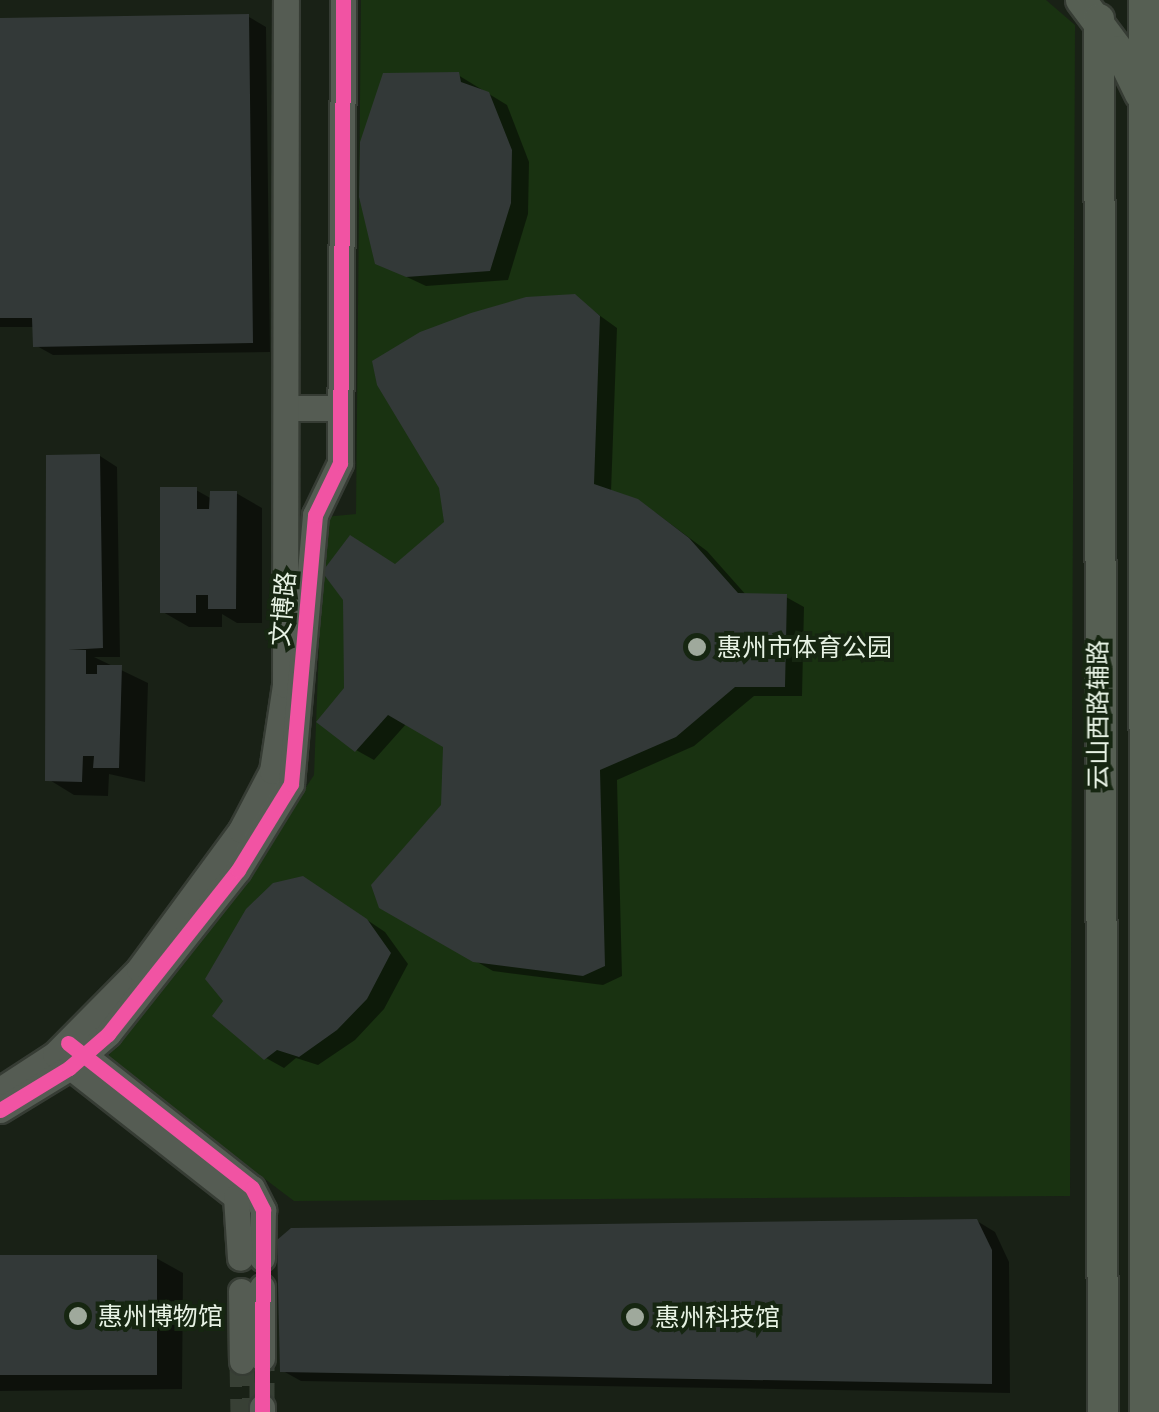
<!DOCTYPE html>
<meta charset="utf-8">
<style>
body{margin:0}
#map{position:relative;width:1159px;height:1412px;overflow:hidden;background:#192116;font-family:"IBM Plex Serif","Noto Sans SC",serif}
div>[style]{position:absolute}
[style*='--x']{left:calc(var(--x)*1px);top:calc(var(--y)*1px);width:calc(var(--w)*1px);rotate:calc(var(--a)*1deg)}
.green>*{inset:0;background:#193211}
.shadow>*{inset:0;background:#0007}
.building>*{inset:0;background:#333938;transform-origin:0 0}
.minor-tunnel>*{height:25px;margin-top:-12.5px;transform-origin:0;background:repeating-linear-gradient(90deg,#384035 0 25px,transparent 0 37px)}
.roads{filter:drop-shadow(2px 0 #363c34) drop-shadow(-2px 0 #363c34) drop-shadow(0 2px #363c34) drop-shadow(0 -2px #363c34)}
.minor>*{height:25px;margin:-12.5px;padding:0 12.5px;transform-origin:12.5px;border-radius:12.5px;background:#555c53}
.major>*{height:30px;margin:-15px;padding:0 15px;transform-origin:15px;border-radius:15px;background:#565f53}
.cycleway>*{height:15px;margin:-7.5px;padding:0 7.5px;transform-origin:7.5px;border-radius:7.5px;background:#f153a3}
.dots>*{width:28px;height:28px;translate:-50% -50%;box-sizing:border-box;border:5px solid #162611;border-radius:50%}
span{translate:-50% -50%;white-space:nowrap;text-align:center;line-height:1.15;-webkit-text-stroke:8px #162611;paint-order:stroke}
.street-label{font-size:25px;color:#e7f2e4}
.poi-label{font-size:25px;color:#e7f2e4}
.left{translate:0 -50%;text-align:left}
</style>
<div id="map">
<div class="green">
<i style="clip-path:polygon(361px 0,1046px 0,1075px 25px,1070px 1196px,294px 1201px,106px 1059px,238px 890px,314px 775px,324px 517px,356px 514px)"></i>
</div>
<div class="shadow">
<i style="clip-path:polygon(249px 17px,266px 27px,270px 352px,53px 355px,35px 345px,35px 327px,0 327px,0 21px)"></i>
<i style="clip-path:polygon(458px 75px,507px 105px,529px 162px,528px 214px,508px 280px,426px 286px,377px 263px)"></i>
<i style="clip-path:polygon(574px 297px,617px 328px,611px 492px,656px 513px,707px 551px,747px 596px,786px 597px,804px 607px,802px 696px,754px 696px,694px 746px,617px 780px,622px 976px,603px 985px,493px 971px,381px 907px,443px 806px,446px 745px,407px 723px,374px 760px,356px 750px,347px 689px,396px 567px,446px 523px)"></i>
<i style="clip-path:polygon(100px 456px,117px 467px,120px 657px,94px 657px,148px 683px,145px 782px,109px 774px,108px 796px,74px 795px,48px 779px,52px 647px)"></i>
<i style="clip-path:polygon(196px 490px,212px 499px,236px 493px,262px 508px,262px 623px,237px 623px,222px 614px,222px 627px,189px 627px,163px 612px)"></i>
<i style="clip-path:polygon(321px 889px,385px 932px,408px 964px,384px 1009px,355px 1040px,318px 1065px,296px 1058px,284px 1068px,266px 1058px)"></i>
<i style="clip-path:polygon(977px 1221px,995px 1232px,1009px 1262px,1010px 1393px,301px 1381px,283px 1371px)"></i>
<i style="clip-path:polygon(156px 1258px,183px 1273px,182px 1389px,0 1391px,0 1260px)"></i>
</div>
<div class="building">
<i style="clip-path:polygon(249px 14px,253px 343px,33px 347px,32px 318px,0 318px,0 18px)"></i>
<i style="clip-path:polygon(459px 72px,461px 82px,489px 92px,512px 150px,511px 203px,490px 271px,406px 277px,375px 264px,359px 197px,360px 142px,383px 73px)"></i>
<i style="clip-path:polygon(575px 294px,600px 316px,594px 484px,638px 499px,689px 538px,738px 593px,787px 594px,785px 687px,735px 687px,676px 737px,600px 770px,605px 966px,583px 976px,473px 962px,379px 908px,371px 885px,441px 805px,443px 747px,388px 715px,355px 752px,316px 722px,344px 688px,343px 600px,322px 572px,350px 535px,395px 564px,444px 522px,439px 488px,377px 385px,372px 361px,420px 332px,471px 313px,526px 297px)"></i>
<i style="clip-path:polygon(100px 454px,103px 648px,68px 650px,86px 650px,86px 674px,97px 674px,97px 665px,122px 665px,119px 768px,93px 768px,94px 756px,83px 756px,82px 782px,45px 781px,46px 455px)"></i>
<i style="clip-path:polygon(160px 487px,197px 487px,197px 509px,209px 509px,210px 491px,237px 491px,236px 609px,208px 609px,208px 595px,196px 595px,196px 613px,160px 613px)"></i>
<i style="clip-path:polygon(303px 876px,367px 919px,391px 953px,367px 999px,337px 1030px,299px 1057px,277px 1050px,264px 1060px,212px 1016px,223px 1001px,205px 979px,246px 909px,273px 883px)"></i>
<i style="clip-path:polygon(977px 1219px,992px 1250px,992px 1384px,280px 1372px,277px 1240px,291px 1228px)"></i>
<i style="left:157px;top:1255px;width:120px;height:157px;rotate:90deg"></i>
</div>
<div class="minor-tunnel">
<i style="--x:242;--y:1361;--w:51;--a:88.9"></i>
<i style="--x:262;--y:1407;--w:49;--a:-90"></i>
</div>
<div class="roads">
<div class="minor">
<i style="--x:289;--y:408;--w:51;--a:0"></i>
<i style="--x:70;--y:1044;--w:232;--a:38.4"></i>
<i style="--x:252;--y:1188;--w:25;--a:63"></i>
<i style="--x:263;--y:1210;--w:48;--a:91.2"></i>
<i style="--x:59;--y:1058;--w:225;--a:38.1"></i>
<i style="--x:236;--y:1197;--w:61;--a:86.2"></i>
<i style="--x:0;--y:1090;--w:66;--a:-33.2"></i>
<i style="--x:55;--y:1054;--w:120;--a:-45.3"></i>
<i style="--x:139;--y:969;--w:172;--a:-53.7"></i>
<i style="--x:241;--y:830;--w:67;--a:-62.3"></i>
<i style="--x:272;--y:771;--w:87;--a:-81.4"></i>
<i style="--x:285;--y:685;--w:685;--a:-89.92"></i>
<i style="--x:0;--y:1110;--w:81;--a:-31.3"></i>
<i style="--x:69;--y:1068;--w:52;--a:-41.1"></i>
<i style="--x:108;--y:1034;--w:209;--a:-51.6"></i>
<i style="--x:238;--y:870;--w:101;--a:-58.4"></i>
<i style="--x:291;--y:784;--w:270;--a:-84.9"></i>
<i style="--x:315;--y:515;--w:58;--a:-64.3"></i>
<i style="--x:340;--y:463;--w:463;--a:-89.6"></i>
<i style="--x:241;--y:1291;--w:70;--a:89.2"></i>
<i style="--x:262;--y:1358;--w:71;--a:-90"></i>
<i style="--x:262;--y:1407;--w:5;--a:90"></i>
</div>
<div class="major">
<i style="--x:1081;--y:0;--w:64;--a:53.3"></i>
<i style="--x:1119;--y:51;--w:48;--a:64"></i>
<i style="--x:1144;--y:0;--w:1412;--a:89.96"></i>
<i style="--x:1099;--y:19;--w:1393;--a:89.84"></i>
</div>
</div>
<div class="cycleway">
<i style="--x:68;--y:1043;--w:234;--a:38.2"></i>
<i style="--x:252;--y:1188;--w:25;--a:63"></i>
<i style="--x:263;--y:1210;--w:202;--a:90.3"></i>
<i style="--x:0;--y:1110;--w:81;--a:-31.3"></i>
<i style="--x:69;--y:1068;--w:52;--a:-41.1"></i>
<i style="--x:108;--y:1034;--w:209;--a:-51.6"></i>
<i style="--x:238;--y:870;--w:101;--a:-58.4"></i>
<i style="--x:291;--y:784;--w:270;--a:-84.9"></i>
<i style="--x:315;--y:515;--w:58;--a:-64.3"></i>
<i style="--x:340;--y:463;--w:463;--a:-89.6"></i>
</div>
<div class="dots">
<i style="left:697px;top:647px;background:#9fa99c"></i>
<i style="left:78px;top:1316px;background:#9fa99c"></i>
<i style="left:635px;top:1317px;background:#9fa99c"></i>
</div>
<div class="street-label">
<span style="left:283px;top:609px;rotate:-85deg">文博路</span>
<span style="left:1098px;top:715px;rotate:-90deg">云山西路辅路</span>
</div>
<div class="poi-label">
<span class="left" style="left:717px;top:647px">惠州市体育公园</span>
<span class="left" style="left:98px;top:1316px">惠州博物馆</span>
<span class="left" style="left:655px;top:1317px">惠州科技馆</span>
</div>
</div>
